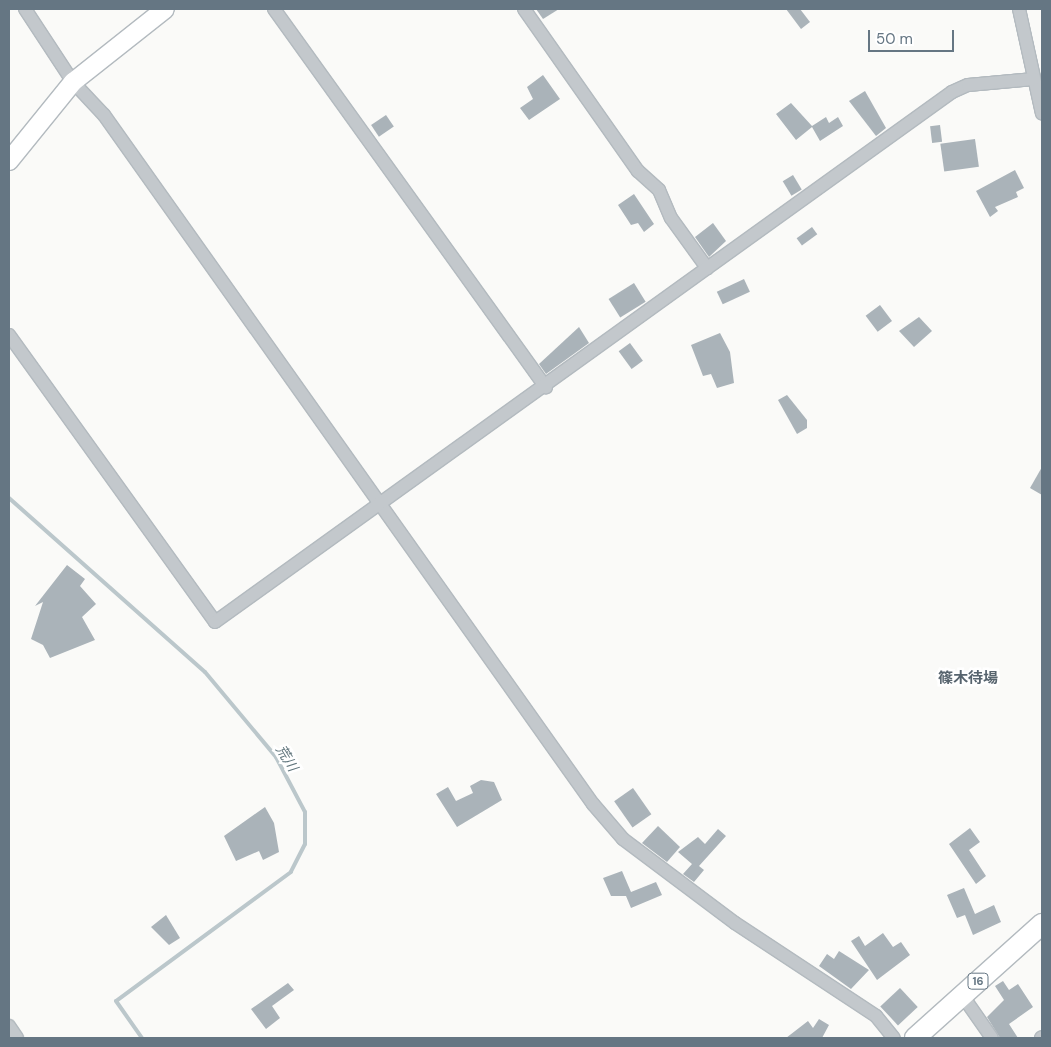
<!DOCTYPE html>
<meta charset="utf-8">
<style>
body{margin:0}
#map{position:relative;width:1051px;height:1047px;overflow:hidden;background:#fafaf8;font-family:"DM Sans","Noto Sans JP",sans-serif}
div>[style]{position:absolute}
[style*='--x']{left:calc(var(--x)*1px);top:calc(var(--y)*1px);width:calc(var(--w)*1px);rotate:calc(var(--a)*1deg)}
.stream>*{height:4px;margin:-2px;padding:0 2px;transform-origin:2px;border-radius:2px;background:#bbc7cb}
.building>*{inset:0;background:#aab3b9;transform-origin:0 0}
.roads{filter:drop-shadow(1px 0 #b3babf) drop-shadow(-1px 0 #b3babf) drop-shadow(0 1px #b3babf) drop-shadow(0 -1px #b3babf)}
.street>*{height:12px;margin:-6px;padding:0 6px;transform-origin:6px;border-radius:6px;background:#c3c8cc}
.secondary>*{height:18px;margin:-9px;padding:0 9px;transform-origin:9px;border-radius:9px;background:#fff}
.primary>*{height:20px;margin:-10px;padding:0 10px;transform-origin:10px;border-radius:10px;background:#fff}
span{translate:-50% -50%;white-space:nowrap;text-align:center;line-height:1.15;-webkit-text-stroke:5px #fff;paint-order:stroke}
.shield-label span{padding:1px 4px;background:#fff;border:1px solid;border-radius:4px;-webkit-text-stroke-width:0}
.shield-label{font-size:11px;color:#657683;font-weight:700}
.water-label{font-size:14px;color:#60757c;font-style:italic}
.quarter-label{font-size:15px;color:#57646e;font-weight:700}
.frame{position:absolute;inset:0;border:10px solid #657683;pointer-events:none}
.scale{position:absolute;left:868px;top:30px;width:86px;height:22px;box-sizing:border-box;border:2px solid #657683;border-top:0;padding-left:6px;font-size:15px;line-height:18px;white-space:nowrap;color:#657683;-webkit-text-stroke:4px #fff;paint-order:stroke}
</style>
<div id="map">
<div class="stream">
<i style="--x:9;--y:498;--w:262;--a:41.6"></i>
<i style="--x:205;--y:672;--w:111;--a:50.1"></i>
<i style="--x:276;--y:757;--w:62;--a:62.2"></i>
<i style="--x:305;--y:812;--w:32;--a:90"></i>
<i style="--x:305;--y:844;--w:31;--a:117"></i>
<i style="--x:291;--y:872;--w:217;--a:143.6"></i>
<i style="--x:116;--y:1001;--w:45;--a:54.9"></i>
</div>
<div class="building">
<i style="clip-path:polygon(536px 9px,559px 9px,543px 19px)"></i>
<i style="clip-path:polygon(786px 9px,800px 9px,810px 22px,801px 29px)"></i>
<i style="clip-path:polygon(543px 75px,560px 99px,529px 120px,520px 108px,533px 99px,527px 87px)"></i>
<i style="clip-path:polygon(865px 91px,886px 128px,876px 136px,849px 101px)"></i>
<i style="clip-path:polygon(791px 103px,812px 126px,826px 117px,829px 123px,838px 117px,843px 126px,820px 141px,812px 127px,796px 140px,776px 114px)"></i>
<i style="left:386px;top:115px;width:14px;height:18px;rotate:56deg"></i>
<i style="left:940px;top:125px;width:17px;height:10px;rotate:83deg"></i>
<i style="left:975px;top:139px;width:28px;height:35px;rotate:82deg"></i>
<i style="clip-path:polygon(1015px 170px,1024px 188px,1016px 192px,1018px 197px,995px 207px,998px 211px,990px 217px,976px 191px)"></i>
<i style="left:793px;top:175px;width:17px;height:12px;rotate:59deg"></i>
<i style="clip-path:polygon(634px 194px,654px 224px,644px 232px,638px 223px,631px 225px,618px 205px)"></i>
<i style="clip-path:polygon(713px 223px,726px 241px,709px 257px,695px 237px)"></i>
<i style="left:812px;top:227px;width:9px;height:19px;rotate:54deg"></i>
<i style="left:744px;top:279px;width:14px;height:30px;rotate:65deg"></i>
<i style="left:634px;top:283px;width:22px;height:30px;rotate:58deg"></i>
<i style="left:880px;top:305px;width:20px;height:18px;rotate:53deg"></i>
<i style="clip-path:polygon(919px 317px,932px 331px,914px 347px,899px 331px)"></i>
<i style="clip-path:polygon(579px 327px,589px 343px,546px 374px,539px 364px)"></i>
<i style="clip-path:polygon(720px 333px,730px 352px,734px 383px,717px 388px,711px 374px,703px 376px,691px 345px)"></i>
<i style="left:630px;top:343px;width:22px;height:14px;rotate:54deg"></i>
<i style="clip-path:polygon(787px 395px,807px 420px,807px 428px,797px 434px,778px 400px)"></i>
<i style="clip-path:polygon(1042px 467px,1042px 495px,1030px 488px)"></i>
<i style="clip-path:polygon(67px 565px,85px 579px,80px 586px,96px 604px,82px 617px,95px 640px,50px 658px,43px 645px,31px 639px,43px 602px,35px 606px)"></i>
<i style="clip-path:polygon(481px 780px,494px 782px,502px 800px,457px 827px,436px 794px,448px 787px,456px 801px,473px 793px,470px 786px)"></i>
<i style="left:633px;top:788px;width:32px;height:23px;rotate:55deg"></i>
<i style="clip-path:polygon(265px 807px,274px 823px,279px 852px,263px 860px,259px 851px,236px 861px,224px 836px)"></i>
<i style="clip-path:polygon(658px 826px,680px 847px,667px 862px,642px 843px)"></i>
<i style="clip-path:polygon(970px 828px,980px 842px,969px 850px,986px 876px,976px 884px,949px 844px)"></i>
<i style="clip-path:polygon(718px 829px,726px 836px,699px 866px,704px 870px,694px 882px,683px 874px,692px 864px,678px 852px,698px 837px,705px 844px)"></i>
<i style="clip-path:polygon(622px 871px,631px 892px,656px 882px,662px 895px,631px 908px,626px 896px,611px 896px,603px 878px)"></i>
<i style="clip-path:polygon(964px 888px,975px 914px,994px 905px,1001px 922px,973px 935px,965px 915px,957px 918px,947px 895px)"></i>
<i style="clip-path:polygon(166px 915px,180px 938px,169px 945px,151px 927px)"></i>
<i style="clip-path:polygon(883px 933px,893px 947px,901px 942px,910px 955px,877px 980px,851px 941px,859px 936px,865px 946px)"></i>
<i style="clip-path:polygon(839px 951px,869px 970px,851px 989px,819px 966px,827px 954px,834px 959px)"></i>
<i style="clip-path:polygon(1003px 981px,1009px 990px,1018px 984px,1033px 1007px,1009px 1024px,1018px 1038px,1000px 1038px,987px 1017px,1004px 1000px,995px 986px)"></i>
<i style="clip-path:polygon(288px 983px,294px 990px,272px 1006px,280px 1018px,266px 1029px,251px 1009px)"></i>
<i style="left:900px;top:988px;width:26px;height:27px;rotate:47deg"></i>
<i style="clip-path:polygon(819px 1019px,829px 1025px,822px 1038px,786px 1038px,808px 1021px,813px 1028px)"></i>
</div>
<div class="roads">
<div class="street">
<i style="--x:25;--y:9;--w:87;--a:56.7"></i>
<i style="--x:73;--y:82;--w:45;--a:46.8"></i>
<i style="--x:104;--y:115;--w:845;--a:54.64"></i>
<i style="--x:593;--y:804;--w:46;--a:49.4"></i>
<i style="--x:623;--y:839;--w:140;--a:36.9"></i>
<i style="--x:735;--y:923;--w:169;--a:33.4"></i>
<i style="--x:876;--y:1016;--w:28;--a:51"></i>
<i style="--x:274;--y:9;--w:466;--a:54.3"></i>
<i style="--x:524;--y:9;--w:198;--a:54.9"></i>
<i style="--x:638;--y:171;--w:28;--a:42"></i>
<i style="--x:659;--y:190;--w:30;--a:67"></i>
<i style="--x:671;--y:218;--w:62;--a:54.2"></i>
<i style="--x:1019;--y:9;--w:107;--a:77.6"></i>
<i style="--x:9;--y:335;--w:353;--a:54.3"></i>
<i style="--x:215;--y:622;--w:908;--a:-35.72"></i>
<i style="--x:952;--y:92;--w:17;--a:-24"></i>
<i style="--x:968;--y:85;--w:66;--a:-5.2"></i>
<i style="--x:962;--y:995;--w:52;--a:55.1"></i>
<i style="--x:9;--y:1026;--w:14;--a:56"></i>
<i style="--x:1041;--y:1038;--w:1;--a:-45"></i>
</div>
<div class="secondary">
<i style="--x:9;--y:161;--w:102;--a:-51"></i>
<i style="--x:73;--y:82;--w:117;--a:-38.4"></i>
</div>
<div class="primary">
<i style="--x:915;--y:1038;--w:171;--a:-41.9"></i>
</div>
</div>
<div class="shield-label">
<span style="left:978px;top:981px">16</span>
</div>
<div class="water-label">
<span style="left:287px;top:758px;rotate:58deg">荒川</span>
</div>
<div class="quarter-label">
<span style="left:968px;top:679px">篠木待場</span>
</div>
<div class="frame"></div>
<div class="scale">50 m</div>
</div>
